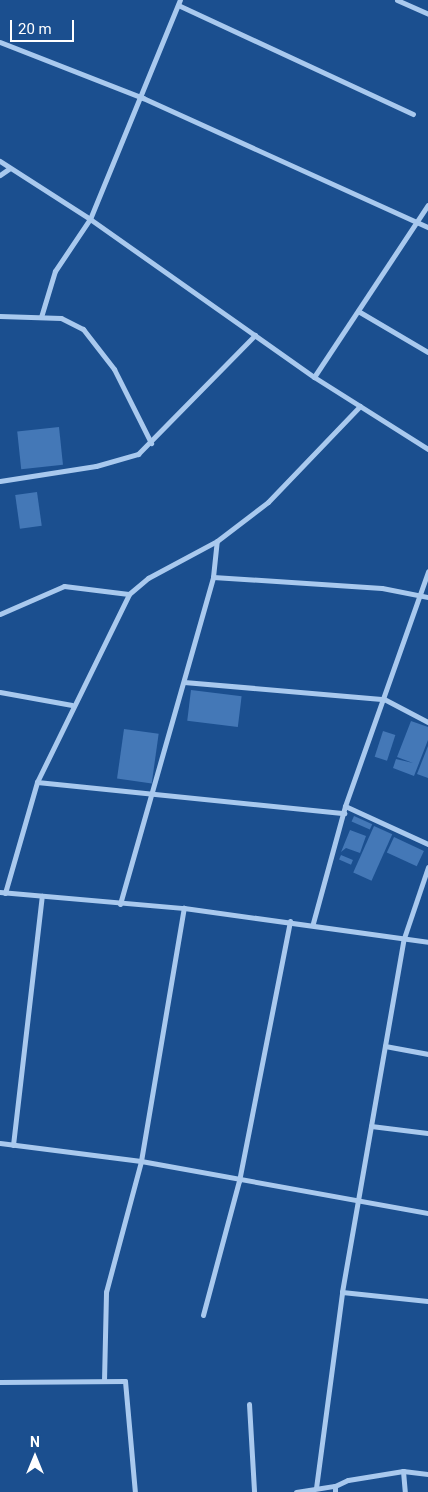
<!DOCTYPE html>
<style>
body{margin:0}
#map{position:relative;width:428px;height:1492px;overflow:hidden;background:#1b4f8f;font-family:Roboto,sans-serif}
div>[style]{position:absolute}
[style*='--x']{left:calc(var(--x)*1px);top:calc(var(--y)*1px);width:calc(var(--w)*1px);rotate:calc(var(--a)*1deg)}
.building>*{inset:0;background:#4478b7;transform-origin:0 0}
.minor>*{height:5px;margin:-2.5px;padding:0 2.5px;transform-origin:2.5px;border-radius:2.5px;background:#a9c9ee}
span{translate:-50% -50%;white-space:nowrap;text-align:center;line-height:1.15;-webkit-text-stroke:5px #1b4f8f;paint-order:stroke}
.north{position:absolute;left:10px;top:1432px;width:50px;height:50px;-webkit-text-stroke:4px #1b4f8f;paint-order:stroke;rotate:0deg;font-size:14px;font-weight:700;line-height:20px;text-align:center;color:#fff}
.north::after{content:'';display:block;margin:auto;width:18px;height:22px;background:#fff;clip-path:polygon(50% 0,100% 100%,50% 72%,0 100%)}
.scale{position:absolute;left:10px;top:20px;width:64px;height:22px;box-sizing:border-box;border:2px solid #fff;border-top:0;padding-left:6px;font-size:15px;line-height:18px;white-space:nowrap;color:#fff;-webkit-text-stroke:4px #1b4f8f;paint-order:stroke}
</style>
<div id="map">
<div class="building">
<i style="left:59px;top:427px;width:38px;height:42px;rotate:84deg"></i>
<i style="left:37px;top:492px;width:34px;height:22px;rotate:82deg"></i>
<i style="left:191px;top:690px;width:51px;height:31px;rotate:7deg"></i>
<i style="clip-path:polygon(411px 721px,428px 727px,428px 740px,414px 776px,393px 768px,396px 759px,413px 763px,397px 757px)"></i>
<i style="left:124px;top:729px;width:35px;height:50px;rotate:8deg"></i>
<i style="left:383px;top:731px;width:13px;height:27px;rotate:18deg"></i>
<i style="clip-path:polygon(428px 746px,428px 778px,417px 774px)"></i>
<i style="left:354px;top:816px;width:20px;height:6px;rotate:24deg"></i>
<i style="left:374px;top:826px;width:20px;height:51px;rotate:24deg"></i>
<i style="clip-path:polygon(350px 830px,366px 836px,360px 853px,346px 848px,341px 852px)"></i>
<i style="left:394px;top:837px;width:33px;height:17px;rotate:25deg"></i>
<i style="left:341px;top:855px;width:13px;height:5px;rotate:23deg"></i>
</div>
<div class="minor">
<i style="--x:397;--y:0;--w:34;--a:24"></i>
<i style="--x:178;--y:5;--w:259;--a:24.9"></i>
<i style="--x:0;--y:42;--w:154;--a:21.4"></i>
<i style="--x:143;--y:98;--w:313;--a:24.4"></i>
<i style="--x:0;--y:161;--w:107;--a:32.8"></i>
<i style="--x:90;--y:219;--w:274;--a:35.2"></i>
<i style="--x:314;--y:377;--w:135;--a:32.3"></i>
<i style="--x:0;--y:175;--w:12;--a:-35"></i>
<i style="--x:358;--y:311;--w:81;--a:30.4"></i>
<i style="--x:0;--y:316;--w:61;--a:1.9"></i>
<i style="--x:61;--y:318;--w:25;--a:27"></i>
<i style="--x:83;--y:329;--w:51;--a:52.2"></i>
<i style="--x:114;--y:369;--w:83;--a:63.4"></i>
<i style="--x:41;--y:317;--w:48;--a:-73.1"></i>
<i style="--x:55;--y:271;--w:63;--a:-56.1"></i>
<i style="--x:90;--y:219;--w:237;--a:-67.7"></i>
<i style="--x:314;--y:377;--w:206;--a:-56.5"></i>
<i style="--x:0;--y:481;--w:97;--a:-8.9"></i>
<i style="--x:96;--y:466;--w:44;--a:-15.9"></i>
<i style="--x:138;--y:454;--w:167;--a:-45.5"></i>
<i style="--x:213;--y:577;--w:169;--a:3.7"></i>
<i style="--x:382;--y:588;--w:47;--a:11.1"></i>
<i style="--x:0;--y:614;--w:70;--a:-23.6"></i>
<i style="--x:64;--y:586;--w:65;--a:7"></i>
<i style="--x:184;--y:682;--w:201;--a:4.9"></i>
<i style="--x:384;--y:699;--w:50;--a:27.6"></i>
<i style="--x:0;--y:692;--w:73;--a:10.2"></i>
<i style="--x:37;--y:782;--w:309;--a:5.8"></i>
<i style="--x:345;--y:806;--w:91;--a:24.6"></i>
<i style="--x:0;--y:892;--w:185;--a:5"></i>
<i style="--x:184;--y:908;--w:246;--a:7.9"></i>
<i style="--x:5;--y:893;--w:116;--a:-73.9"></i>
<i style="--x:37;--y:782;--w:209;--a:-63.9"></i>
<i style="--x:129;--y:594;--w:25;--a:-40"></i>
<i style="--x:148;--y:578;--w:78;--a:-28.2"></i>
<i style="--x:217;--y:541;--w:64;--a:-37.4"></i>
<i style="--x:268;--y:502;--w:133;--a:-46.2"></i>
<i style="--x:120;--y:904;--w:340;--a:-74.1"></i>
<i style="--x:213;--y:577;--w:36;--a:-84"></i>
<i style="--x:313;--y:923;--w:121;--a:-74.7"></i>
<i style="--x:345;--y:806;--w:249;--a:-70.5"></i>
<i style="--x:385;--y:1046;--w:44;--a:10.5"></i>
<i style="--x:371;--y:1126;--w:57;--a:7"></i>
<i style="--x:0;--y:1143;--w:142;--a:7.3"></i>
<i style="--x:141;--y:1161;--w:292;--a:10.3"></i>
<i style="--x:13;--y:1145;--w:251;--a:-83.4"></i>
<i style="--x:342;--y:1292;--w:86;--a:6"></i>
<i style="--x:203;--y:1315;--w:139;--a:-75"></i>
<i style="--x:239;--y:1181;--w:265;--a:-78.9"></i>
<i style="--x:104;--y:1381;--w:89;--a:-88.7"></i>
<i style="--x:106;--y:1292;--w:136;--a:-75"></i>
<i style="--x:141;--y:1161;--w:257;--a:-80.4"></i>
<i style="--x:0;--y:1382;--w:125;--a:-0.5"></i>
<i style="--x:125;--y:1381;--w:111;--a:84.9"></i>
<i style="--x:249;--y:1404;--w:88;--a:86.7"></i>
<i style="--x:403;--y:1471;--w:21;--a:85"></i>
<i style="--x:316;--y:1488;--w:198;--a:-82.4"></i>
<i style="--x:342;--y:1292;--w:359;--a:-80.1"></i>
<i style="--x:404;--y:938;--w:75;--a:-71.3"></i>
<i style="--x:296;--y:1492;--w:39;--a:-9"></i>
<i style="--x:335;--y:1492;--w:6;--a:-90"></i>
<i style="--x:335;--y:1486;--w:14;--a:-25"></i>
<i style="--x:348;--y:1480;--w:56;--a:-9.3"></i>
<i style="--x:403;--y:1471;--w:25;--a:7"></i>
</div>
<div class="north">N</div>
<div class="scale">20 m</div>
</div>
